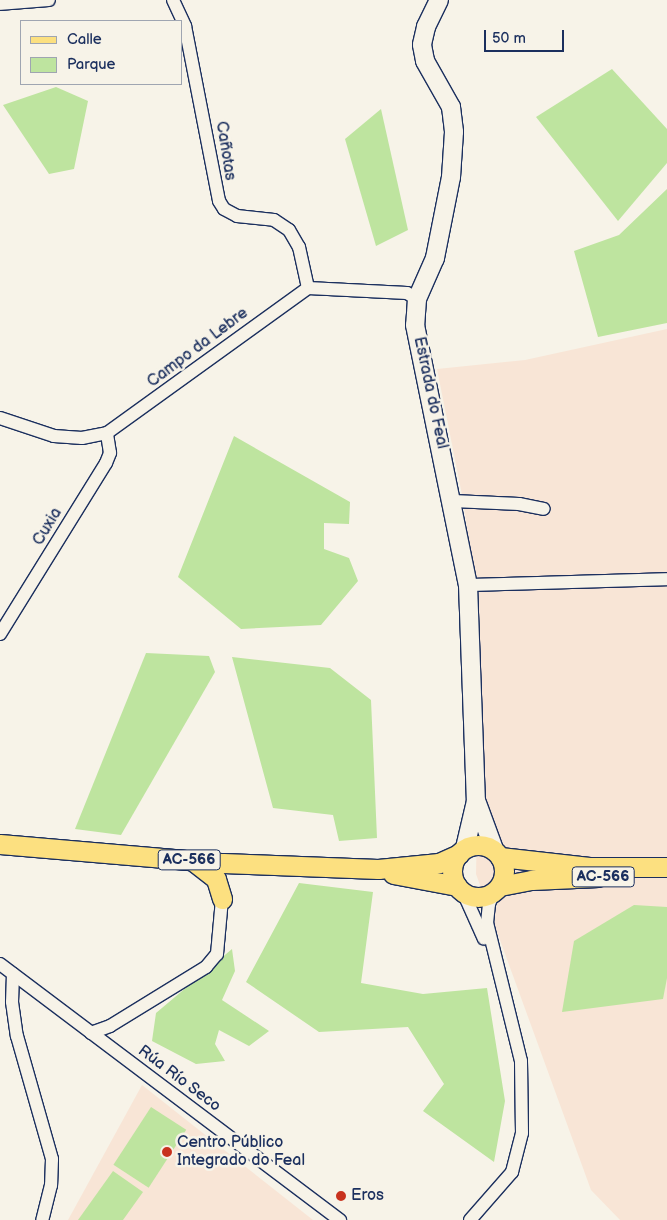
<!DOCTYPE html>
<meta charset="utf-8">
<style>
body{margin:0}
#map{position:relative;width:667px;height:1220px;overflow:hidden;background:#f7f3e8;font-family:"Balsamiq Sans",sans-serif}
div>[style]{position:absolute}
[style*='--x']{left:calc(var(--x)*1px);top:calc(var(--y)*1px);width:calc(var(--w)*1px);rotate:calc(var(--a)*1deg)}
.built>*{inset:0;background:#f8e5d6}
.green>*{inset:0;background:#bee49f;transform-origin:0 0}
.roads{filter:drop-shadow(1px 0 #1b2f5e) drop-shadow(-1px 0 #1b2f5e) drop-shadow(0 1px #1b2f5e) drop-shadow(0 -1px #1b2f5e)}
.minor>*{height:12px;margin:-6px;padding:0 6px;transform-origin:6px;border-radius:6px;background:#f7f3e8}
.secondary>*{height:18px;margin:-9px;padding:0 9px;transform-origin:9px;border-radius:9px;background:#f7f3e8}
.primary>*{height:19px;margin:-9.5px;padding:0 9.5px;transform-origin:9.5px;border-radius:9.5px;background:#fce080}
.primary>.ring{margin:-9.5px;padding:0;box-sizing:content-box;background:none;border:19px solid #fce080;border-radius:50%}
.dots>*{width:14px;height:14px;translate:-50% -50%;box-sizing:border-box;border:2px solid #f7f3e8;border-radius:50%}
span{translate:-50% -50%;white-space:nowrap;text-align:center;line-height:1.15;-webkit-text-stroke:5px #f7f3e8;paint-order:stroke}
.shield-label span{padding:1px 4px;background:#f7f3e8;border:1px solid;border-radius:4px;-webkit-text-stroke-width:0}
.shield-label{font-size:15px;color:#1b2f5e;font-weight:700}
.street-label{font-size:16px;color:#1b2f5e}
.poi-label{font-size:16px;color:#1b2f5e}
.left{translate:0 -50%;text-align:left}
.legend{position:absolute;left:20px;top:20px;width:162px;height:65px;box-sizing:border-box;background:#f7f3e8;border:1px solid #9fa5b1;margin:0;padding:6px 9px;list-style:none;font-size:15px;color:#1b2f5e}
.legend li{display:flex;align-items:center;gap:10px;height:25px}
.legend b{width:25px;border:1px solid #9fa5b1}
.scale{position:absolute;left:484px;top:30px;width:80px;height:22px;box-sizing:border-box;border:2px solid #1b2f5e;border-top:0;padding-left:6px;font-size:15px;line-height:18px;white-space:nowrap;color:#1b2f5e;-webkit-text-stroke:4px #f7f3e8;paint-order:stroke}
</style>
<div id="map">
<div class="built">
<i style="clip-path:polygon(667px 329px,667px 1220px,620px 1220px,591px 1190px,476px 874px,477px 828px,485px 782px,478px 599px,462px 495px,437px 369px,525px 360px)"></i>
<i style="clip-path:polygon(142px 1085px,313px 1220px,68px 1220px)"></i>
</div>
<div class="green">
<i style="clip-path:polygon(612px 69px,667px 129px,667px 163px,618px 221px,536px 117px)"></i>
<i style="clip-path:polygon(56px 87px,88px 101px,74px 169px,49px 174px,3px 105px)"></i>
<i style="clip-path:polygon(381px 109px,408px 230px,376px 246px,345px 139px)"></i>
<i style="clip-path:polygon(667px 189px,667px 323px,598px 337px,574px 251px,619px 235px)"></i>
<i style="clip-path:polygon(234px 436px,350px 502px,349px 524px,324px 523px,324px 549px,349px 558px,358px 581px,321px 625px,241px 629px,178px 577px)"></i>
<i style="clip-path:polygon(146px 653px,209px 656px,215px 672px,121px 835px,75px 829px)"></i>
<i style="clip-path:polygon(232px 657px,330px 668px,371px 700px,377px 838px,339px 841px,333px 815px,273px 808px)"></i>
<i style="clip-path:polygon(299px 883px,373px 892px,361px 983px,423px 994px,487px 988px,505px 1101px,494px 1162px,423px 1111px,444px 1084px,408px 1027px,319px 1032px,246px 982px)"></i>
<i style="clip-path:polygon(634px 905px,667px 907px,667px 978px,663px 999px,562px 1012px,574px 941px)"></i>
<i style="clip-path:polygon(232px 949px,235px 971px,222px 1000px,269px 1031px,249px 1046px,219px 1030px,215px 1044px,225px 1061px,196px 1064px,152px 1041px,156px 1013px)"></i>
<i style="left:151px;top:1107px;width:42px;height:69px;rotate:33deg"></i>
<i style="clip-path:polygon(113px 1171px,143px 1192px,123px 1220px,78px 1220px)"></i>
</div>
<div class="roads">
<div class="minor">
<i style="--x:173;--y:0;--w:29;--a:65"></i>
<i style="--x:185;--y:26;--w:178;--a:79"></i>
<i style="--x:219;--y:201;--w:9;--a:58"></i>
<i style="--x:224;--y:209;--w:15;--a:28"></i>
<i style="--x:237;--y:216;--w:37;--a:6"></i>
<i style="--x:274;--y:220;--w:18;--a:34"></i>
<i style="--x:289;--y:230;--w:20;--a:60"></i>
<i style="--x:299;--y:247;--w:42;--a:77.6"></i>
<i style="--x:0;--y:4;--w:49;--a:-4.7"></i>
<i style="--x:0;--y:418;--w:57;--a:18.4"></i>
<i style="--x:54;--y:436;--w:28;--a:4"></i>
<i style="--x:82;--y:438;--w:25;--a:-11"></i>
<i style="--x:107;--y:433;--w:248;--a:-35.8"></i>
<i style="--x:308;--y:288;--w:99;--a:2.9"></i>
<i style="--x:407;--y:293;--w:12;--a:31"></i>
<i style="--x:453;--y:501;--w:66;--a:2.6"></i>
<i style="--x:519;--y:504;--w:25;--a:11"></i>
<i style="--x:468;--y:585;--w:199;--a:-1.7"></i>
<i style="--x:0;--y:634;--w:201;--a:-58.2"></i>
<i style="--x:106;--y:463;--w:11;--a:-68"></i>
<i style="--x:110;--y:453;--w:20;--a:-99"></i>
<i style="--x:463;--y:892;--w:51;--a:65.9"></i>
<i style="--x:0;--y:964;--w:426;--a:37"></i>
<i style="--x:13;--y:974;--w:28;--a:92"></i>
<i style="--x:12;--y:1002;--w:34;--a:82"></i>
<i style="--x:17;--y:1036;--w:128;--a:74.1"></i>
<i style="--x:52;--y:1159;--w:26;--a:92"></i>
<i style="--x:51;--y:1185;--w:36;--a:104"></i>
<i style="--x:91;--y:1033;--w:20;--a:-20"></i>
<i style="--x:110;--y:1026;--w:113;--a:-31.6"></i>
<i style="--x:206;--y:967;--w:17;--a:-50"></i>
<i style="--x:217;--y:954;--w:55;--a:-84.8"></i>
<i style="--x:470;--y:1220;--w:64;--a:-48.8"></i>
<i style="--x:512;--y:1172;--w:40;--a:-75.6"></i>
<i style="--x:522;--y:1133;--w:72;--a:-90.8"></i>
<i style="--x:521;--y:1061;--w:142;--a:-103.8"></i>
<i style="--x:487;--y:923;--w:19;--a:-84"></i>
<i style="--x:489;--y:904;--w:13;--a:-67"></i>
</div>
<div class="secondary">
<i style="--x:439;--y:0;--w:30;--a:116"></i>
<i style="--x:426;--y:27;--w:18;--a:103"></i>
<i style="--x:422;--y:45;--w:16;--a:79"></i>
<i style="--x:425;--y:61;--w:53;--a:60.5"></i>
<i style="--x:451;--y:107;--w:25;--a:83"></i>
<i style="--x:454;--y:132;--w:45;--a:93.8"></i>
<i style="--x:451;--y:177;--w:83;--a:101.2"></i>
<i style="--x:435;--y:258;--w:45;--a:113.7"></i>
<i style="--x:417;--y:299;--w:26;--a:94"></i>
<i style="--x:415;--y:325;--w:265;--a:78.5"></i>
<i style="--x:468;--y:585;--w:216;--a:87.9"></i>
<i style="--x:476;--y:801;--w:48;--a:103.2"></i>
<i style="--x:477;--y:803;--w:52;--a:69.8"></i>
</div>
<div class="primary">
<i style="--x:0;--y:844;--w:224;--a:4.9"></i>
<i style="--x:223;--y:863;--w:155;--a:2.2"></i>
<i style="--x:378;--y:869;--w:61;--a:-5.6"></i>
<i style="--x:439;--y:863;--w:22;--a:-24"></i>
<i class="ring" style="left:452px;top:845px;width:33px;height:33px"></i>
<i style="--x:500;--y:857;--w:92;--a:6.3"></i>
<i style="--x:591;--y:867;--w:76;--a:0"></i>
<i style="--x:193;--y:861;--w:29;--a:38"></i>
<i style="--x:216;--y:879;--w:21;--a:73"></i>
<i style="--x:393;--y:874;--w:65;--a:10.6"></i>
<i style="--x:500;--y:886;--w:33;--a:-11"></i>
<i style="--x:532;--y:880;--w:66;--a:-2.6"></i>
</div>
</div>
<div class="dots">
<i style="left:167px;top:1152px;background:#c8321e"></i>
<i style="left:341px;top:1196px;background:#c8321e"></i>
</div>
<div class="shield-label">
<span style="left:189px;top:860px">AC-566</span>
<span style="left:603px;top:877px">AC-566</span>
</div>
<div class="street-label">
<span style="left:225px;top:151px;rotate:81deg">Cañotas</span>
<span style="left:198px;top:348px;rotate:-37deg">Campo da Lebre</span>
<span style="left:430px;top:393px;rotate:78deg">Estrada do Feal</span>
<span style="left:48px;top:527px;rotate:-59deg">Cuxia</span>
<span style="left:179px;top:1079px;rotate:37deg">Rúa Río Seco</span>
</div>
<div class="poi-label">
<span class="left" style="left:177px;top:1152px">Centro Público<br>Integrado do Feal</span>
<span class="left" style="left:351px;top:1196px">Eros</span>
</div>
<ul class="legend">
<li><b style="height:6px;background:#fce080"></b>Calle</li>
<li><b style="height:14px;background:#bee49f"></b>Parque</li>
</ul>
<div class="scale">50 m</div>
</div>
